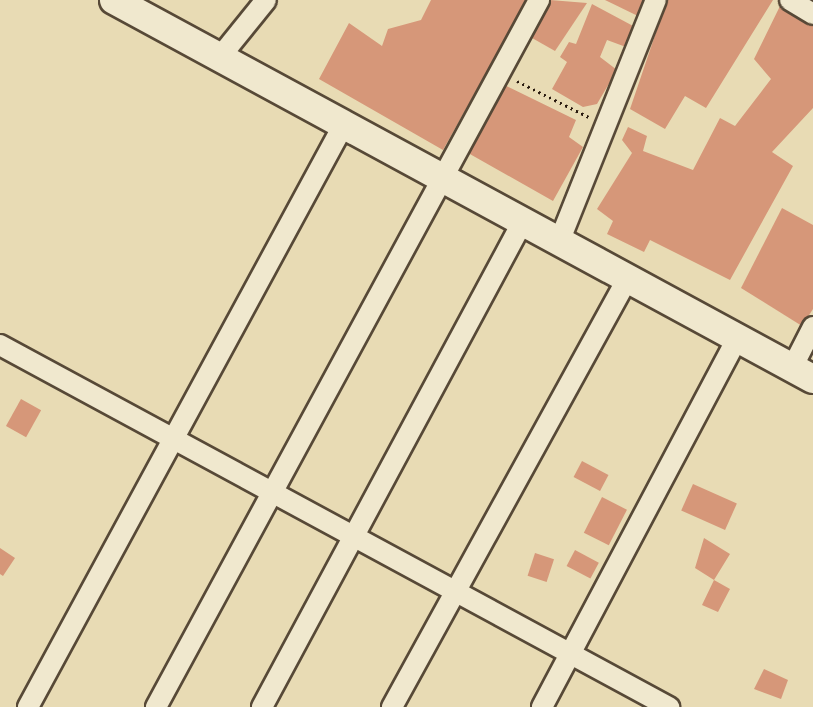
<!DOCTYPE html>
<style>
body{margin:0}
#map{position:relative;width:813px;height:707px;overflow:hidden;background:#e8dbb4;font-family:"IM FELL Double Pica",serif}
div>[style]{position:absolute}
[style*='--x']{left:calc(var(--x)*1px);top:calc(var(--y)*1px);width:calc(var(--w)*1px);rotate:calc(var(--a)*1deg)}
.building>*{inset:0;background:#d69779;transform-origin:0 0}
.path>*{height:3px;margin-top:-1.5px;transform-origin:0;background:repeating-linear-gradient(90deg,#27180d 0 2px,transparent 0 6px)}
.roads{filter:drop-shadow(2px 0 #574937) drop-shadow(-2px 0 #574937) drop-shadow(0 2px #574937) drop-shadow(0 -2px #574937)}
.street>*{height:20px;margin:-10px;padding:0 10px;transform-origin:10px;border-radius:10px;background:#f0e8ce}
.secondary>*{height:28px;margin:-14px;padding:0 14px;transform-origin:14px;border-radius:14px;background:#f0e8ce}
span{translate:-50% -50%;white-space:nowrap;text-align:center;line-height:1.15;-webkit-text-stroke:6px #f0e8ce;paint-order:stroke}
</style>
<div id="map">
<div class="building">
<i style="clip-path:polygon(431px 0,527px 0,443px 150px,319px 79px,349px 23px,382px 46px,388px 29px,421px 20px)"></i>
<i style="clip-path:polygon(550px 0,587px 3px,555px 51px,525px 34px)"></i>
<i style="clip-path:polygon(605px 0,646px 0,640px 17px)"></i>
<i style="clip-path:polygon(667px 0,773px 0,706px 108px,685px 96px,665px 129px,630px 109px)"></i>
<i style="clip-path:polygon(592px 4px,635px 27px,626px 47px,607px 40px,600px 57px,617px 70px,597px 104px,583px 107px,552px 89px,567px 62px,560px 57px,569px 42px,576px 44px)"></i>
<i style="clip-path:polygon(781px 4px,813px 17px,813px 108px,772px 152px,793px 166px,730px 280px,650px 240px,644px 252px,607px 234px,613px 221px,597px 209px,632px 153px,622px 140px,628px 127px,647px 136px,643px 151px,693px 170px,720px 118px,735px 126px,771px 79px,754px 59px)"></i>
<i style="clip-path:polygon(498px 82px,576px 120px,569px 137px,583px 147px,553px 201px,461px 149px)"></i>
<i style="clip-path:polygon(782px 208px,813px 225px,813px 309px,802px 326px,741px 288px)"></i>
<i style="left:21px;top:399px;width:23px;height:31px;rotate:29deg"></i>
<i style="left:582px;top:461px;width:30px;height:18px;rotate:28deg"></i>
<i style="left:693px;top:484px;width:48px;height:29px;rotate:24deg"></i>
<i style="left:602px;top:497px;width:28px;height:40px;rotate:27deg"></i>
<i style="clip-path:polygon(704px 538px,730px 554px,714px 580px,730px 589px,718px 612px,702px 605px,714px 580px,695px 568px)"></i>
<i style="clip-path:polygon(0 548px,15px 558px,3px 576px,0 574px)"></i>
<i style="left:575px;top:550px;width:27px;height:18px;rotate:28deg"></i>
<i style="left:535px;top:553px;width:20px;height:24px;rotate:18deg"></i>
<i style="clip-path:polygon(764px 669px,788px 680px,781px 699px,754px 689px)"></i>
</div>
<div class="path">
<i style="--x:517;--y:81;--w:80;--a:26.6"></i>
</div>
<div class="roads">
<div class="street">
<i style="--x:790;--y:0;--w:27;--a:31"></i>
<i style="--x:220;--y:57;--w:73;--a:-51.1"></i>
<i style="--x:559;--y:242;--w:261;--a:-68.2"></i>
<i style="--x:0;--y:345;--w:761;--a:28.42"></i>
<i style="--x:792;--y:368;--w:46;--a:-62.9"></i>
<i style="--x:28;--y:707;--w:663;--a:-61.54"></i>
<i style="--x:156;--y:707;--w:804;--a:-61.55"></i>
<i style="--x:262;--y:707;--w:549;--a:-61.76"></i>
<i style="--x:392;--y:707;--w:488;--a:-61.2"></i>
<i style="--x:542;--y:707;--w:419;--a:-62.1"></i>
</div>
<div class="secondary">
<i style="--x:114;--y:0;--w:795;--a:28.47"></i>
</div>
</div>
</div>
